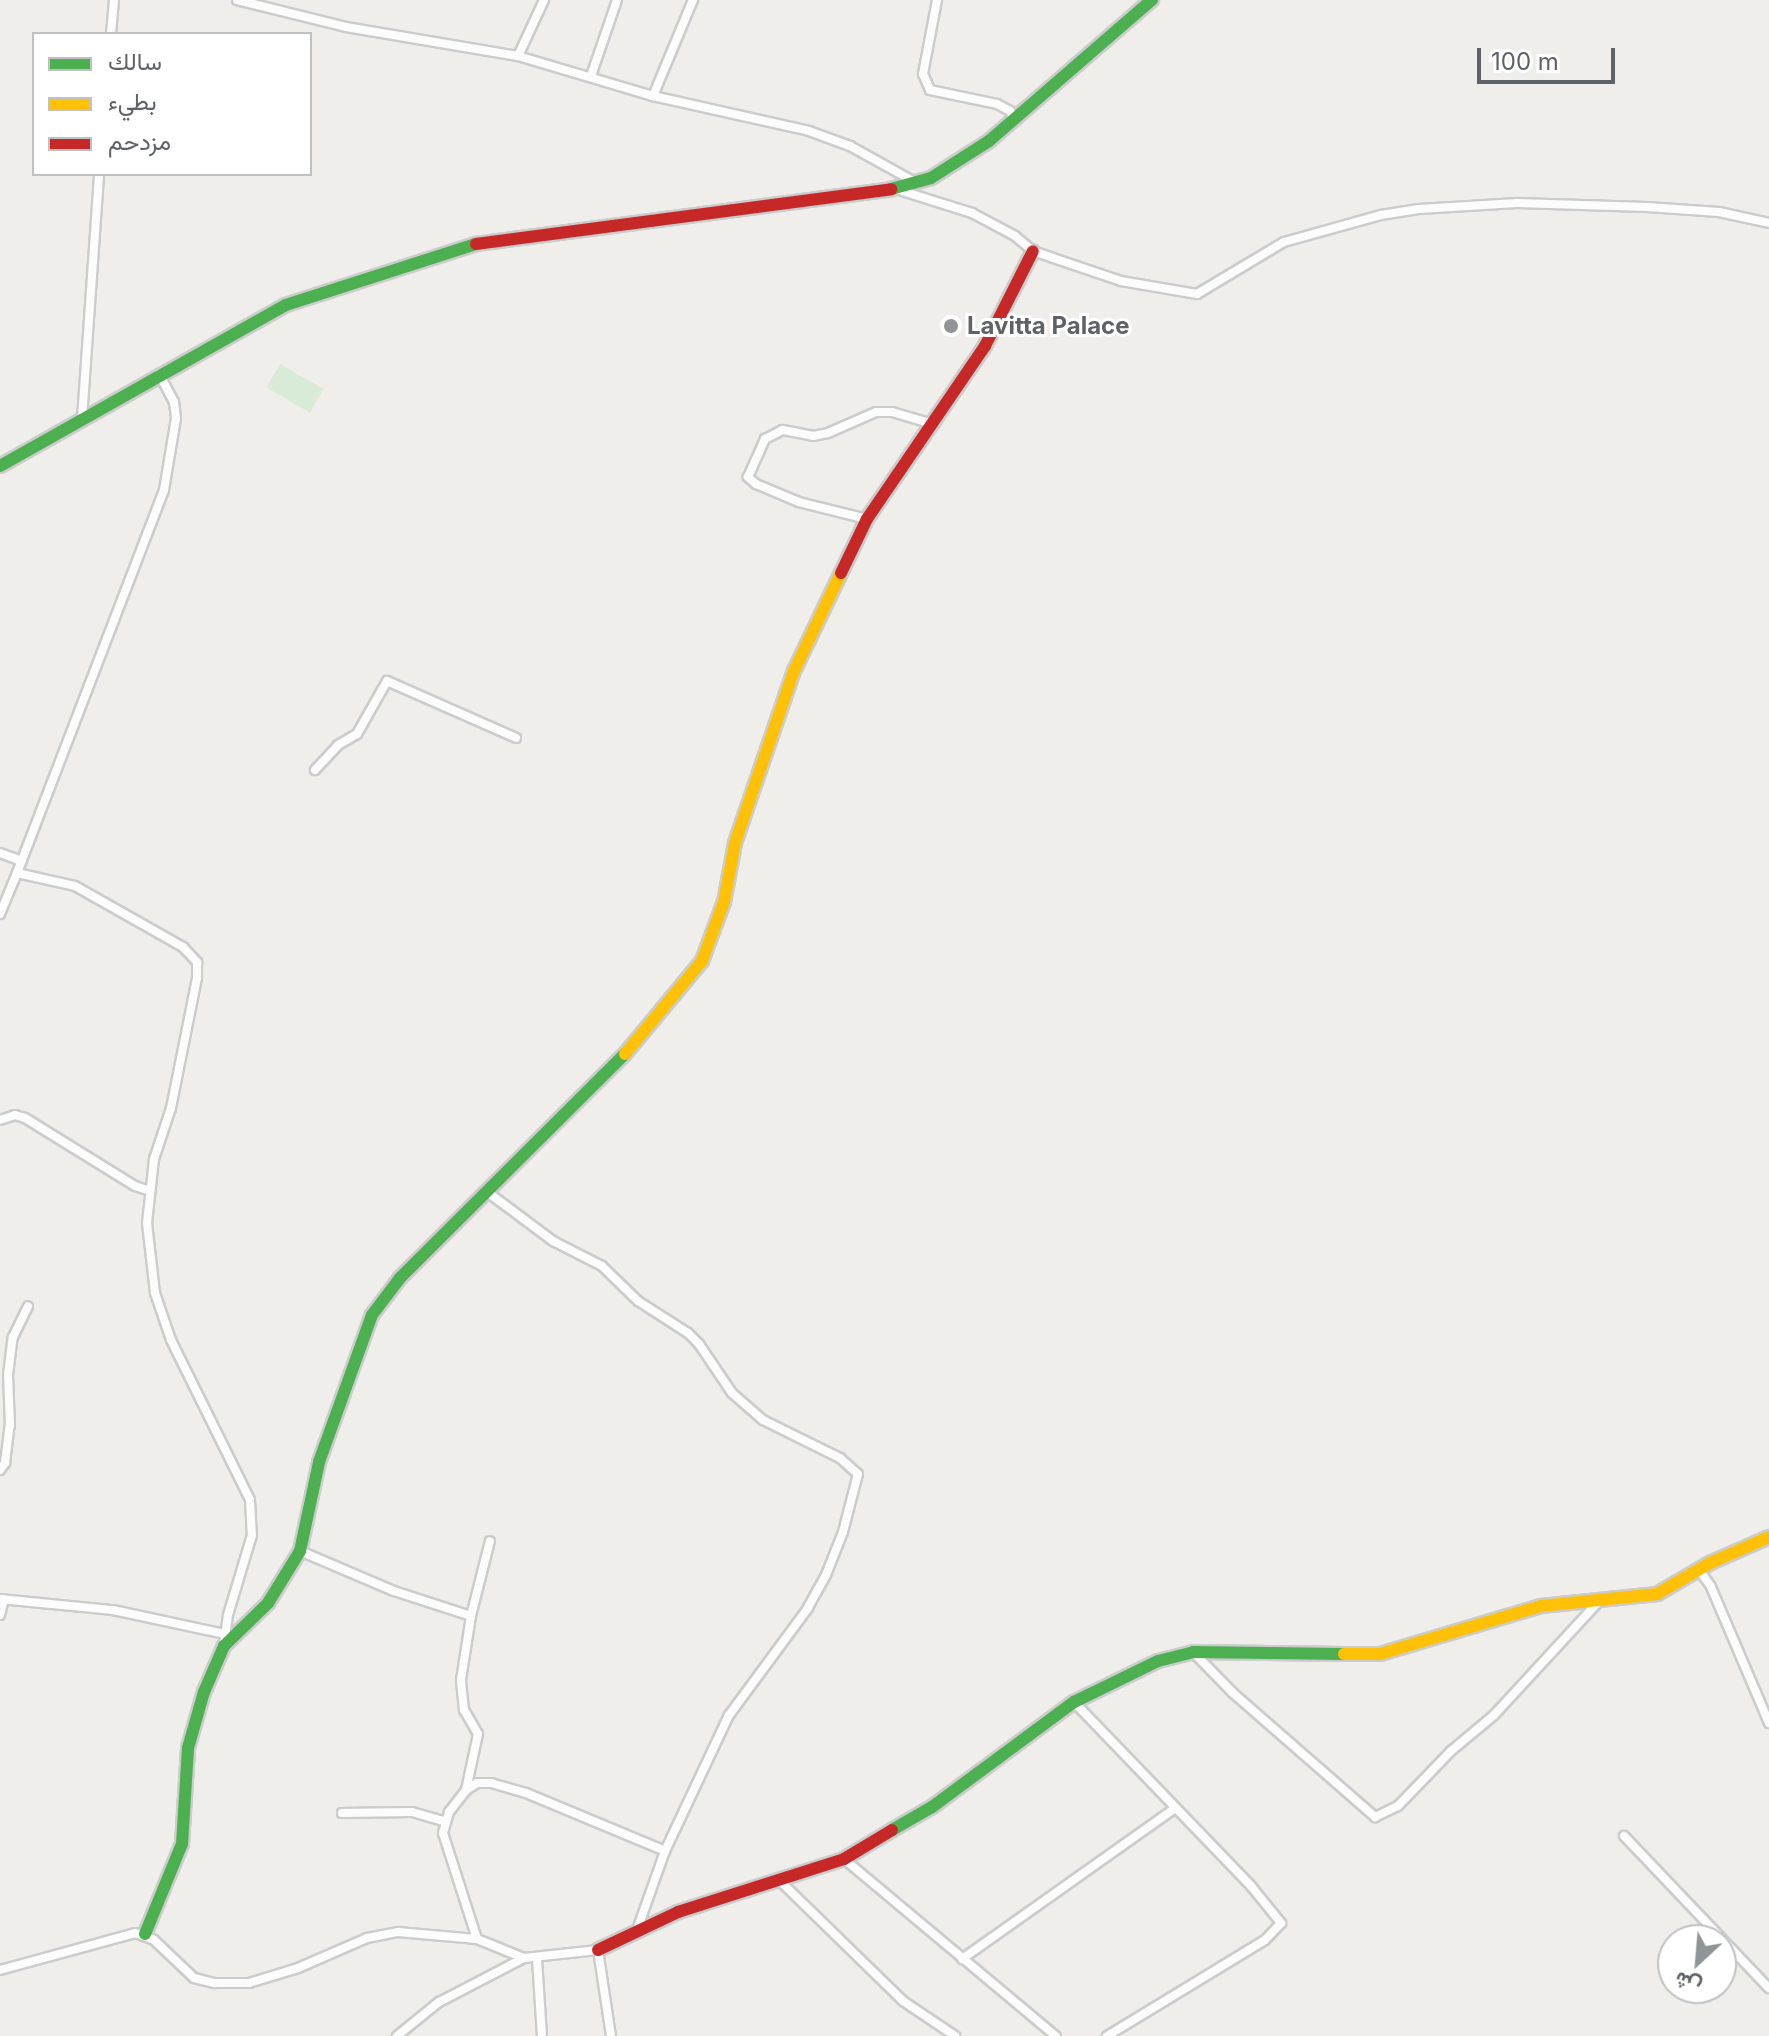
<!DOCTYPE html>
<meta charset="utf-8">
<style>
body{margin:0}
#map{position:relative;width:1769px;height:2036px;overflow:hidden;background:#efeeea;font-family:Inter,Vazirmatn,sans-serif}
div>[style]{position:absolute}
[style*='--x']{left:calc(var(--x)*1px);top:calc(var(--y)*1px);width:calc(var(--w)*1px);rotate:calc(var(--a)*1deg)}
.green>*{inset:0;background:#d8ebd6;transform-origin:0 0}
.roads{filter:drop-shadow(2px 0 #cbcccc) drop-shadow(-2px 0 #cbcccc) drop-shadow(0 2px #cbcccc) drop-shadow(0 -2px #cbcccc)}
.street>*{height:8px;margin:-4px;padding:0 4px;transform-origin:4px;border-radius:4px;background:#fdfcfc}
.fast>*{height:12px;margin:-6px;padding:0 6px;transform-origin:6px;border-radius:6px;background:#4caf50}
.slow>*{height:12px;margin:-6px;padding:0 6px;transform-origin:6px;border-radius:6px;background:#ffc107}
.jam>*{height:12px;margin:-6px;padding:0 6px;transform-origin:6px;border-radius:6px;background:#c62828}
.dots>*{width:22px;height:22px;translate:-50% -50%;box-sizing:border-box;border:4px solid #fff;border-radius:50%}
span{translate:-50% -50%;white-space:nowrap;text-align:center;line-height:1.15;-webkit-text-stroke:6px #fff;paint-order:stroke}
.poi-label{font-size:24px;color:#5f6368;font-weight:700}
.left{translate:0 -50%;text-align:left}
.legend{position:absolute;left:32px;top:32px;width:280px;height:144px;box-sizing:border-box;background:#fff;border:2px solid #bfc1c3;margin:0;padding:10px 14px;list-style:none;font-size:24px;color:#5f6368}
.legend li{display:flex;align-items:center;gap:16px;height:40px}
.legend b{width:40px;border:2px solid #bfc1c3}
.north{position:absolute;left:1657px;top:1924px;width:80px;height:80px;box-sizing:border-box;background:#fff;border:2px solid #bfc1c3;border-radius:50%;rotate:206deg;font-size:22px;font-weight:700;line-height:32px;text-align:center;color:#5f6368}
.north::after{content:'';display:block;margin:auto;width:28px;height:36px;background:#919496;clip-path:polygon(50% 0,100% 100%,50% 72%,0 100%)}
.scale{position:absolute;left:1477px;top:48px;width:138px;height:36px;box-sizing:border-box;border:4px solid #5f6368;border-top:0;padding-left:10px;font-size:24px;line-height:28px;white-space:nowrap;color:#5f6368;-webkit-text-stroke:6px #fff;paint-order:stroke}
</style>
<div id="map">
<div class="green">
<i style="left:280px;top:364px;width:50px;height:27px;rotate:30deg"></i>
</div>
<div class="roads">
<div class="street">
<i style="--x:237;--y:0;--w:112;--a:13.9"></i>
<i style="--x:346;--y:27;--w:174;--a:9.6"></i>
<i style="--x:518;--y:56;--w:141;--a:16.5"></i>
<i style="--x:653;--y:96;--w:160;--a:12.6"></i>
<i style="--x:809;--y:131;--w:44;--a:20.1"></i>
<i style="--x:850;--y:146;--w:74;--a:29"></i>
<i style="--x:937;--y:0;--w:75;--a:100.7"></i>
<i style="--x:923;--y:74;--w:17;--a:66"></i>
<i style="--x:930;--y:90;--w:68;--a:11.8"></i>
<i style="--x:997;--y:104;--w:15;--a:28"></i>
<i style="--x:1010;--y:111;--w:9;--a:63"></i>
<i style="--x:111;--y:34;--w:34;--a:-85"></i>
<i style="--x:518;--y:56;--w:62;--a:-65.1"></i>
<i style="--x:591;--y:76;--w:80;--a:-71.1"></i>
<i style="--x:653;--y:96;--w:104;--a:-67.4"></i>
<i style="--x:899;--y:190;--w:77;--a:17.5"></i>
<i style="--x:972;--y:213;--w:49;--a:28.1"></i>
<i style="--x:1015;--y:236;--w:23;--a:40"></i>
<i style="--x:1033;--y:251;--w:21;--a:19"></i>
<i style="--x:1053;--y:258;--w:72;--a:18.7"></i>
<i style="--x:1121;--y:281;--w:77;--a:9.7"></i>
<i style="--x:1197;--y:294;--w:101;--a:-30.9"></i>
<i style="--x:1284;--y:242;--w:101;--a:-15.6"></i>
<i style="--x:1381;--y:215;--w:38;--a:-9"></i>
<i style="--x:1419;--y:209;--w:98;--a:-3.5"></i>
<i style="--x:1517;--y:203;--w:130;--a:1.8"></i>
<i style="--x:1647;--y:207;--w:72;--a:4"></i>
<i style="--x:1719;--y:212;--w:51;--a:12.4"></i>
<i style="--x:82;--y:419;--w:246;--a:-86"></i>
<i style="--x:867;--y:519;--w:70;--a:-166"></i>
<i style="--x:799;--y:502;--w:47;--a:-157.3"></i>
<i style="--x:756;--y:484;--w:11;--a:-139"></i>
<i style="--x:748;--y:477;--w:42;--a:-65.9"></i>
<i style="--x:765;--y:439;--w:20;--a:-27"></i>
<i style="--x:783;--y:430;--w:31;--a:11"></i>
<i style="--x:813;--y:436;--w:15;--a:-11"></i>
<i style="--x:828;--y:433;--w:52;--a:-23.6"></i>
<i style="--x:876;--y:412;--w:16;--a:0"></i>
<i style="--x:892;--y:412;--w:43;--a:16.3"></i>
<i style="--x:315;--y:770;--w:34;--a:-47"></i>
<i style="--x:338;--y:745;--w:22;--a:-30"></i>
<i style="--x:357;--y:734;--w:61;--a:-60.5"></i>
<i style="--x:387;--y:681;--w:141;--a:23.8"></i>
<i style="--x:0;--y:853;--w:23;--a:20"></i>
<i style="--x:17;--y:873;--w:410;--a:-69"></i>
<i style="--x:164;--y:490;--w:73;--a:-80.5"></i>
<i style="--x:176;--y:418;--w:16;--a:-97"></i>
<i style="--x:174;--y:402;--w:32;--a:-118"></i>
<i style="--x:0;--y:914;--w:44;--a:-67.5"></i>
<i style="--x:17;--y:873;--w:59;--a:12.6"></i>
<i style="--x:75;--y:886;--w:124;--a:29.5"></i>
<i style="--x:183;--y:947;--w:21;--a:47"></i>
<i style="--x:197;--y:962;--w:16;--a:90"></i>
<i style="--x:197;--y:978;--w:133;--a:101.3"></i>
<i style="--x:171;--y:1108;--w:54;--a:108.4"></i>
<i style="--x:154;--y:1159;--w:64;--a:96.2"></i>
<i style="--x:147;--y:1223;--w:70;--a:83.5"></i>
<i style="--x:155;--y:1293;--w:50;--a:71.2"></i>
<i style="--x:171;--y:1340;--w:178;--a:63.7"></i>
<i style="--x:250;--y:1500;--w:35;--a:87"></i>
<i style="--x:252;--y:1535;--w:84;--a:106.7"></i>
<i style="--x:228;--y:1615;--w:30;--a:98"></i>
<i style="--x:0;--y:1120;--w:16;--a:-18"></i>
<i style="--x:15;--y:1115;--w:10;--a:17"></i>
<i style="--x:25;--y:1118;--w:129;--a:31.7"></i>
<i style="--x:135;--y:1186;--w:16;--a:18"></i>
<i style="--x:486;--y:1191;--w:84;--a:36.7"></i>
<i style="--x:553;--y:1241;--w:55;--a:27"></i>
<i style="--x:602;--y:1266;--w:50;--a:44.2"></i>
<i style="--x:638;--y:1301;--w:59;--a:32.6"></i>
<i style="--x:688;--y:1333;--w:16;--a:45"></i>
<i style="--x:699;--y:1344;--w:59;--a:56"></i>
<i style="--x:732;--y:1393;--w:41;--a:41.1"></i>
<i style="--x:763;--y:1420;--w:86;--a:26.3"></i>
<i style="--x:840;--y:1458;--w:24;--a:42"></i>
<i style="--x:858;--y:1474;--w:60;--a:104.5"></i>
<i style="--x:843;--y:1532;--w:46;--a:111.6"></i>
<i style="--x:826;--y:1575;--w:38;--a:119"></i>
<i style="--x:808;--y:1608;--w:133;--a:126.4"></i>
<i style="--x:729;--y:1715;--w:150;--a:115.2"></i>
<i style="--x:665;--y:1851;--w:87;--a:109.5"></i>
<i style="--x:0;--y:1470;--w:9;--a:-54"></i>
<i style="--x:5;--y:1463;--w:38;--a:-83"></i>
<i style="--x:10;--y:1425;--w:50;--a:-92.3"></i>
<i style="--x:8;--y:1375;--w:38;--a:-83"></i>
<i style="--x:13;--y:1337;--w:34;--a:-64"></i>
<i style="--x:300;--y:1551;--w:102;--a:23.1"></i>
<i style="--x:394;--y:1591;--w:81;--a:18"></i>
<i style="--x:1700;--y:1571;--w:19;--a:55"></i>
<i style="--x:1711;--y:1587;--w:148;--a:66.9"></i>
<i style="--x:0;--y:1599;--w:114;--a:5.6"></i>
<i style="--x:113;--y:1610;--w:115;--a:12.1"></i>
<i style="--x:0;--y:1615;--w:16;--a:-76"></i>
<i style="--x:1193;--y:1652;--w:57;--a:45.7"></i>
<i style="--x:1233;--y:1693;--w:189;--a:41.1"></i>
<i style="--x:1375;--y:1817;--w:25;--a:-26"></i>
<i style="--x:1398;--y:1806;--w:76;--a:-46.1"></i>
<i style="--x:1451;--y:1751;--w:56;--a:-39.9"></i>
<i style="--x:1494;--y:1715;--w:158;--a:-47.3"></i>
<i style="--x:1074;--y:1702;--w:255;--a:46.1"></i>
<i style="--x:1251;--y:1886;--w:48;--a:51"></i>
<i style="--x:1281;--y:1923;--w:23;--a:133"></i>
<i style="--x:1265;--y:1940;--w:185;--a:148.7"></i>
<i style="--x:466;--y:1790;--w:57;--a:-77.9"></i>
<i style="--x:478;--y:1734;--w:28;--a:-120"></i>
<i style="--x:464;--y:1710;--w:30;--a:-96"></i>
<i style="--x:461;--y:1680;--w:65;--a:-81.1"></i>
<i style="--x:471;--y:1616;--w:77;--a:-75.8"></i>
<i style="--x:342;--y:1813;--w:70;--a:-0.8"></i>
<i style="--x:412;--y:1812;--w:33;--a:16"></i>
<i style="--x:1624;--y:1836;--w:210;--a:46.4"></i>
<i style="--x:844;--y:1859;--w:276;--a:39.9"></i>
<i style="--x:778;--y:1879;--w:175;--a:44.3"></i>
<i style="--x:903;--y:2001;--w:63;--a:33.9"></i>
<i style="--x:477;--y:1939;--w:111;--a:-107.8"></i>
<i style="--x:443;--y:1833;--w:22;--a:-74"></i>
<i style="--x:449;--y:1812;--w:28;--a:-52"></i>
<i style="--x:466;--y:1790;--w:13;--a:-32"></i>
<i style="--x:477;--y:1783;--w:14;--a:0"></i>
<i style="--x:491;--y:1783;--w:36;--a:16"></i>
<i style="--x:526;--y:1793;--w:151;--a:22.6"></i>
<i style="--x:524;--y:1958;--w:74;--a:-6.2"></i>
<i style="--x:598;--y:1950;--w:87;--a:81.4"></i>
<i style="--x:537;--y:1959;--w:77;--a:86.3"></i>
<i style="--x:962;--y:1959;--w:261;--a:-35.3"></i>
<i style="--x:0;--y:1970;--w:140;--a:-15.3"></i>
<i style="--x:135;--y:1933;--w:20;--a:20"></i>
<i style="--x:154;--y:1940;--w:55;--a:43.5"></i>
<i style="--x:194;--y:1978;--w:21;--a:14"></i>
<i style="--x:214;--y:1983;--w:35;--a:0"></i>
<i style="--x:249;--y:1983;--w:51;--a:-17"></i>
<i style="--x:298;--y:1968;--w:75;--a:-23.5"></i>
<i style="--x:367;--y:1938;--w:32;--a:-11"></i>
<i style="--x:398;--y:1932;--w:79;--a:5.1"></i>
<i style="--x:477;--y:1939;--w:51;--a:22"></i>
<i style="--x:524;--y:1958;--w:96;--a:152.6"></i>
<i style="--x:439;--y:2002;--w:54;--a:141"></i>
</div>
<div class="fast">
<i style="--x:891;--y:189;--w:41;--a:-15.4"></i>
<i style="--x:931;--y:178;--w:69;--a:-32.5"></i>
<i style="--x:989;--y:141;--w:216;--a:-40.9"></i>
<i style="--x:0;--y:466;--w:328;--a:-29.4"></i>
<i style="--x:286;--y:305;--w:200;--a:-17.8"></i>
<i style="--x:892;--y:1830;--w:46;--a:-29.9"></i>
<i style="--x:932;--y:1807;--w:177;--a:-36.5"></i>
<i style="--x:1074;--y:1702;--w:93;--a:-26"></i>
<i style="--x:1158;--y:1661;--w:36;--a:-14"></i>
<i style="--x:1193;--y:1652;--w:151;--a:0.8"></i>
<i style="--x:145;--y:1934;--w:97;--a:-67.7"></i>
<i style="--x:182;--y:1844;--w:96;--a:-86.4"></i>
<i style="--x:188;--y:1748;--w:58;--a:-74.1"></i>
<i style="--x:204;--y:1692;--w:50;--a:-66.5"></i>
<i style="--x:224;--y:1646;--w:62;--a:-44.3"></i>
<i style="--x:268;--y:1603;--w:61;--a:-58.4"></i>
<i style="--x:300;--y:1551;--w:91;--a:-77.9"></i>
<i style="--x:319;--y:1462;--w:156;--a:-70.2"></i>
<i style="--x:372;--y:1315;--w:46;--a:-52.9"></i>
<i style="--x:400;--y:1278;--w:317;--a:-44.9"></i>
</div>
<div class="slow">
<i style="--x:625;--y:1054;--w:121;--a:-50.4"></i>
<i style="--x:702;--y:961;--w:63;--a:-69.6"></i>
<i style="--x:724;--y:902;--w:60;--a:-79.4"></i>
<i style="--x:735;--y:843;--w:182;--a:-71.1"></i>
<i style="--x:794;--y:671;--w:109;--a:-64.4"></i>
<i style="--x:1344;--y:1654;--w:36;--a:0"></i>
<i style="--x:1380;--y:1654;--w:168;--a:-16.6"></i>
<i style="--x:1541;--y:1606;--w:117;--a:-5.9"></i>
<i style="--x:1657;--y:1594;--w:61;--a:-30.3"></i>
<i style="--x:1710;--y:1563;--w:64;--a:-23.8"></i>
</div>
<div class="jam">
<i style="--x:476;--y:244;--w:419;--a:-7.5"></i>
<i style="--x:841;--y:573;--w:60;--a:-64.3"></i>
<i style="--x:867;--y:519;--w:209;--a:-55.7"></i>
<i style="--x:985;--y:346;--w:106;--a:-63.2"></i>
<i style="--x:598;--y:1950;--w:89;--a:-25.4"></i>
<i style="--x:678;--y:1912;--w:174;--a:-17.7"></i>
<i style="--x:844;--y:1859;--w:56;--a:-31.1"></i>
</div>
</div>
<div class="dots">
<i style="left:951px;top:326px;background:#919496"></i>
</div>
<div class="poi-label">
<span class="left" style="left:967px;top:326px">Lavitta Palace</span>
</div>
<ul class="legend">
<li><b style="height:10px;background:#4caf50"></b>سالك</li>
<li><b style="height:10px;background:#ffc107"></b>بطيء</li>
<li><b style="height:10px;background:#c62828"></b>مزدحم</li>
</ul>
<div class="north">ش</div>
<div class="scale">100 m</div>
</div>
